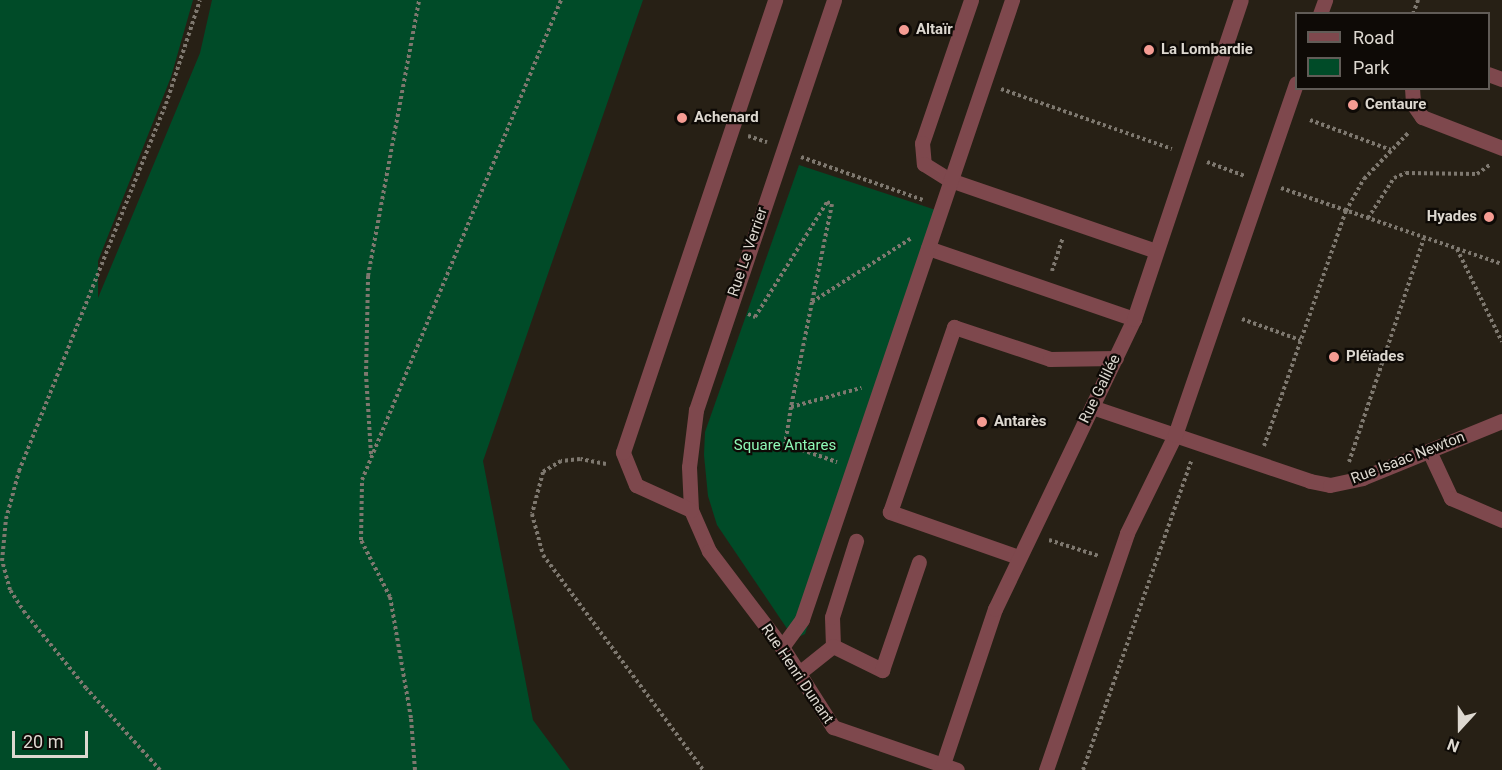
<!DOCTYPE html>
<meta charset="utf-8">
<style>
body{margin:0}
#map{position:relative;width:1502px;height:770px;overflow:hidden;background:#272015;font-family:Roboto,sans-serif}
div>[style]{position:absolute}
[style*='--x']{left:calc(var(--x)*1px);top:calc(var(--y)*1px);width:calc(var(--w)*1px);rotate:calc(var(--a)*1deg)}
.green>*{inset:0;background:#004b28}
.path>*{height:4px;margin-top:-2px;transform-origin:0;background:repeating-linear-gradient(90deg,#7e786f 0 3px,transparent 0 6px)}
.minor>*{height:15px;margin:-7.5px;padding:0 7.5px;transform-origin:7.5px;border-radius:7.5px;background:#7e484d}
.dots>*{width:16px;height:16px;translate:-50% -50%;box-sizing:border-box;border:3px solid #0e0a06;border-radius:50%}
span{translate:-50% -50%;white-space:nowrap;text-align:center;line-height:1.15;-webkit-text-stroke:4.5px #0e0a06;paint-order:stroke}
.poi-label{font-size:15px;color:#ddd8d0;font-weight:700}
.left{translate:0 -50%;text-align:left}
.right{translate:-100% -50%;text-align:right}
.street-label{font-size:15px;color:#ddd8d0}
.park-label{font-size:15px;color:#8ef8b6}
.legend{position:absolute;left:1295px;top:12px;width:195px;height:78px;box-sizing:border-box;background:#0e0a06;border:2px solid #615c57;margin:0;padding:8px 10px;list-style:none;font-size:18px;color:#ddd8d0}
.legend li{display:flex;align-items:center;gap:12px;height:30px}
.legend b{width:30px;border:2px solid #615c57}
.north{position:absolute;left:1430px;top:698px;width:60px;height:60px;-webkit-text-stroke:4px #0e0a06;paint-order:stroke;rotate:201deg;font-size:16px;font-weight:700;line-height:24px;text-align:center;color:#ddd8d0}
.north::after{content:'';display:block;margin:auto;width:21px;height:27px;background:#ddd8d0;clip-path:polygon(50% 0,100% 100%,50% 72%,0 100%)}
.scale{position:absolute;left:12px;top:731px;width:76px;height:27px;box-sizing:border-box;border:3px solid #ddd8d0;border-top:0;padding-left:8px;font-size:18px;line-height:21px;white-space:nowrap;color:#ddd8d0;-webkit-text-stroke:4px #0e0a06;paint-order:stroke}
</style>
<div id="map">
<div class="green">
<i style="clip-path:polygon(0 0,193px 0,171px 77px,98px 261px,98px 298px,200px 53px,212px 0,643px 0,483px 461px,533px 720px,570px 770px,0 770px)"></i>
<i style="clip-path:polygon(799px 165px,945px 213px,805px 634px,794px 639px,717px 525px,708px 496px,704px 455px,705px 432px)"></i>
</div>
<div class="path">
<i style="--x:1413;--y:14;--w:15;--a:-70"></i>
<i style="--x:1001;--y:89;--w:181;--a:19.3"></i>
<i style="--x:1310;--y:120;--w:86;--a:20.3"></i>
<i style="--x:748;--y:136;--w:20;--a:18"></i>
<i style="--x:801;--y:157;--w:129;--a:19.4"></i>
<i style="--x:1207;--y:162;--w:40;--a:20.2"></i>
<i style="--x:1281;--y:188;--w:234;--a:19"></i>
<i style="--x:1368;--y:218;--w:48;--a:-57"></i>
<i style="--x:1394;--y:178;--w:13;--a:-23"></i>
<i style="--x:1406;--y:173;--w:71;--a:0.8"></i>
<i style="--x:1477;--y:174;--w:17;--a:-36"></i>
<i style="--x:1457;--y:249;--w:103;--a:64.2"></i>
<i style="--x:1052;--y:271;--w:35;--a:-72"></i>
<i style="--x:812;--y:302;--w:107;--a:101.3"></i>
<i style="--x:791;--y:407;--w:73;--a:-15.2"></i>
<i style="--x:748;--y:314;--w:8;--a:23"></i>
<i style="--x:755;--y:317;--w:136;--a:-57.9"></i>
<i style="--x:827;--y:202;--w:5;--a:22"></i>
<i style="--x:832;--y:204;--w:100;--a:101.5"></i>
<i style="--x:812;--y:302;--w:117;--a:-32.7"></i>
<i style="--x:1242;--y:319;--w:62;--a:19.9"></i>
<i style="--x:791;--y:407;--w:37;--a:99"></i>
<i style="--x:785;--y:444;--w:55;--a:19.1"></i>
<i style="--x:1264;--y:446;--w:249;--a:-70.8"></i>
<i style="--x:1346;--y:211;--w:37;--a:-61"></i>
<i style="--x:1364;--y:179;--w:66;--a:-46.2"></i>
<i style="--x:371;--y:454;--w:79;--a:-93.6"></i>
<i style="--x:366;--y:375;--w:99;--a:-88.8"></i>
<i style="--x:368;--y:276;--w:281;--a:-79.5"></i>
<i style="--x:1349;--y:462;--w:236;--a:-71.5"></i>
<i style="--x:606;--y:464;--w:26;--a:-169"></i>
<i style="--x:580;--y:459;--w:19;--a:174"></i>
<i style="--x:561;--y:461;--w:21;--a:149"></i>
<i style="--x:543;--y:472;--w:43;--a:104.7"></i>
<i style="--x:532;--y:514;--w:42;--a:75"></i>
<i style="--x:543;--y:555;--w:268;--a:53.3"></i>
<i style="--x:1049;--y:540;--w:52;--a:17.7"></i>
<i style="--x:160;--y:770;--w:110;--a:-132.1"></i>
<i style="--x:86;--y:688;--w:97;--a:-129.1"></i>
<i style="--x:25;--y:613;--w:27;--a:-123"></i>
<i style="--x:10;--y:590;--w:30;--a:-105"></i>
<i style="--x:2;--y:561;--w:42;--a:-84.6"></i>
<i style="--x:6;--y:519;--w:50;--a:-74.8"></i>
<i style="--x:19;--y:471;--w:395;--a:-68.2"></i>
<i style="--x:166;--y:104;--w:109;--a:-71.9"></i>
<i style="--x:415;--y:770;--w:52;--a:-94.4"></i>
<i style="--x:411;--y:718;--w:123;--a:-99.8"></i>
<i style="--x:390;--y:597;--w:64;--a:-117"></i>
<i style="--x:361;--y:540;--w:60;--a:-89"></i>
<i style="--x:362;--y:480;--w:520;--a:-67.48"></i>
<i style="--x:1083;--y:770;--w:327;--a:-70.7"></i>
</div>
<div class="minor">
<i style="--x:834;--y:0;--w:433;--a:108.6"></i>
<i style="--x:696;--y:410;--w:57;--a:97"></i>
<i style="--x:689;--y:467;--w:43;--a:87.3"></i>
<i style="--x:691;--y:510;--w:45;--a:66.3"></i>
<i style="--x:709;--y:551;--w:121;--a:52.8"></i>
<i style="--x:782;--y:647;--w:95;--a:57.5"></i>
<i style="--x:833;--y:727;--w:131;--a:19.1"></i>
<i style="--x:971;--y:0;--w:151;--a:108.9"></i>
<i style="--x:922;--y:143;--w:21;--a:85"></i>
<i style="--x:924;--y:164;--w:31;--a:32"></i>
<i style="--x:950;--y:180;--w:218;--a:19"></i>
<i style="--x:1320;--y:14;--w:15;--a:-70"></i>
<i style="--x:1488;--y:74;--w:15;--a:20"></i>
<i style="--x:1412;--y:88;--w:16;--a:86"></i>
<i style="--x:1413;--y:104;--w:16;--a:55"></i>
<i style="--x:1422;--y:117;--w:86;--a:21.2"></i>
<i style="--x:928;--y:248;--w:218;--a:19"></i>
<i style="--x:1092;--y:407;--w:230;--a:18.7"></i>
<i style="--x:1310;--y:481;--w:20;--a:11"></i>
<i style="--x:1330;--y:485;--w:33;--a:-12"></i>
<i style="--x:1362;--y:478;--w:151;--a:-22.2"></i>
<i style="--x:1429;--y:451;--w:52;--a:64.9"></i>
<i style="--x:1451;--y:498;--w:56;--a:23.3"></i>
<i style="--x:691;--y:510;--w:60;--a:-155.6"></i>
<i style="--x:636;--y:485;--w:35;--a:-112"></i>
<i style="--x:623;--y:452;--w:477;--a:-71.4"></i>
<i style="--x:1018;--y:557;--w:136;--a:-160.6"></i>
<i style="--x:890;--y:512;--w:196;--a:-70.9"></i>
<i style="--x:954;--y:327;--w:101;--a:18.4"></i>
<i style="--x:1050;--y:359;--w:66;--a:-0.9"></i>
<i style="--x:833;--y:646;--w:29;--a:-92"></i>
<i style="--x:832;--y:617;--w:80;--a:-72.5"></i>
<i style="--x:782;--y:647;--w:34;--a:-54"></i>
<i style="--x:802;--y:619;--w:654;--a:-71.26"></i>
<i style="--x:799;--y:673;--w:43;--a:-38.5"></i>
<i style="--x:833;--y:646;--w:55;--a:26.1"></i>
<i style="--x:882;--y:670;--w:114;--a:-71.1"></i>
<i style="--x:941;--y:770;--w:170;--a:-71.5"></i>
<i style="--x:995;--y:609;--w:322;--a:-64.4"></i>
<i style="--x:1134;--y:319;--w:336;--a:-71.5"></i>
<i style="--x:1046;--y:770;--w:250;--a:-71.1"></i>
<i style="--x:1127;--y:533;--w:109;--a:-63.9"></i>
<i style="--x:1175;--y:435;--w:372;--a:-71"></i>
</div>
<div class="dots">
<i style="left:904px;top:30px;background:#f59c93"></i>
<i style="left:1149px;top:50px;background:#f59c93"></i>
<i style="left:1353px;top:105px;background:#f59c93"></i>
<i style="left:682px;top:118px;background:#f59c93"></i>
<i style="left:1489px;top:217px;background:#f59c93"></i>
<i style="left:1334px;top:357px;background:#f59c93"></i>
<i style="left:982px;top:422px;background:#f59c93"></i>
</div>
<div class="poi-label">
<span class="left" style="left:916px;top:30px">Altaïr</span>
<span class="left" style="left:1161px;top:50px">La Lombardie</span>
<span class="left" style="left:1365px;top:105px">Centaure</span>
<span class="left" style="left:694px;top:118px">Achenard</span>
<span class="right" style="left:1477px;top:217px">Hyades</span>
<span class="left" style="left:1346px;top:357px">Pléïades</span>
<span class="left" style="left:994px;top:422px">Antarès</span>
</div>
<div class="street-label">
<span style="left:748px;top:252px;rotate:-71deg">Rue Le Verrier</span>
<span style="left:1100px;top:389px;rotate:-64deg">Rue Galilée</span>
<span style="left:1408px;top:458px;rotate:-21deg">Rue Isaac Newton</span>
<span style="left:797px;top:674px;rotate:56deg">Rue Henri Dunant</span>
</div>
<div class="park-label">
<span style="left:785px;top:446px">Square Antares</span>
</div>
<ul class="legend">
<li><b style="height:8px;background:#7e484d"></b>Road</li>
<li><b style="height:16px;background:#004b28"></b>Park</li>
</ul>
<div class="north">N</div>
<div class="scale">20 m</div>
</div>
